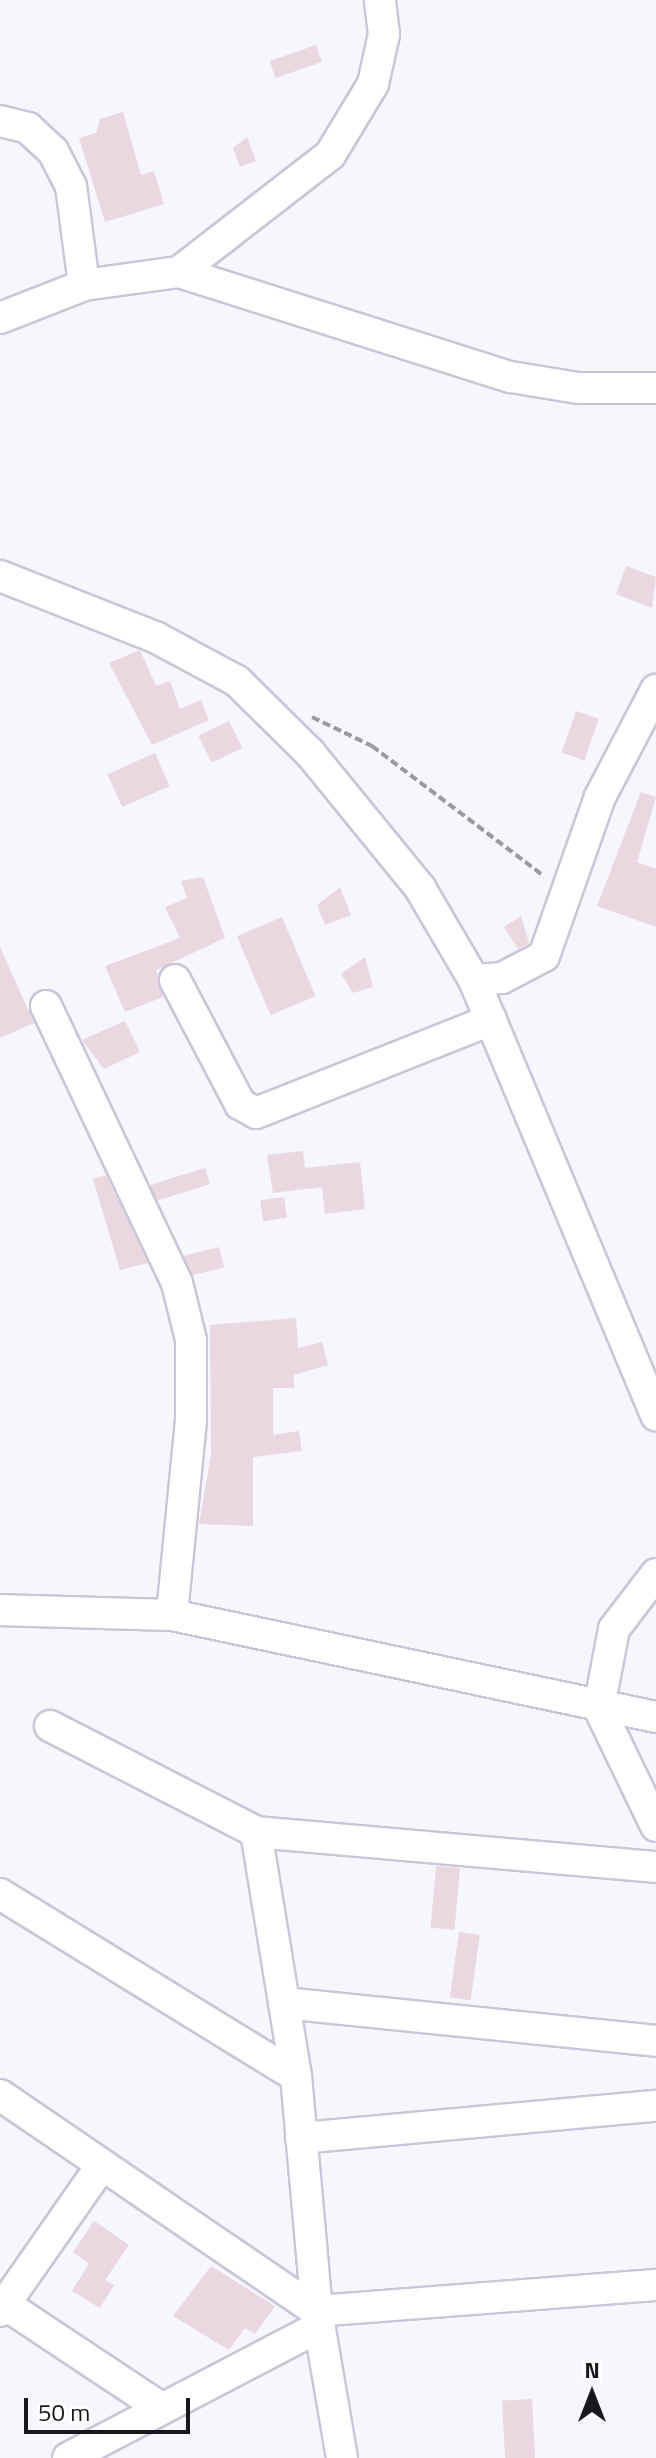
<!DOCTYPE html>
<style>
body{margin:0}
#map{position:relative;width:656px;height:2458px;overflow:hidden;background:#f6f6fd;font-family:"Titillium Web",sans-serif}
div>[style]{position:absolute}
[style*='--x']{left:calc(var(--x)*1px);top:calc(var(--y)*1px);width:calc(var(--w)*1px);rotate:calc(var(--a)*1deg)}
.building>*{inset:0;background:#ead7e0;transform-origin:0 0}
.path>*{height:4px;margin-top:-2px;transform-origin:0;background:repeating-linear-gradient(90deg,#9b9aa1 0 8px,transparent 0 12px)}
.roads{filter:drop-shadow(2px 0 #c8c6d8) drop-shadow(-2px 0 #c8c6d8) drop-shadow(0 2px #c8c6d8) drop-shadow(0 -2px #c8c6d8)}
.minor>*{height:30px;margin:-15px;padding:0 15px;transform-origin:15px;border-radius:15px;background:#fff}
span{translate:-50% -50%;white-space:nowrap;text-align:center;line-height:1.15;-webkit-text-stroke:6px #fff;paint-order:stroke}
.north{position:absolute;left:552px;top:2354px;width:80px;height:80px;-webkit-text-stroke:6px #fff;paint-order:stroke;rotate:0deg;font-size:22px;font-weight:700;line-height:32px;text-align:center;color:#18171e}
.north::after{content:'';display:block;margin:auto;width:28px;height:36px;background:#18171e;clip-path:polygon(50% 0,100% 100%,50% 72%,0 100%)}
.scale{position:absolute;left:24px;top:2398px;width:166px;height:36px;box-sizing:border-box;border:4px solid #18171e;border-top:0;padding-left:10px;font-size:24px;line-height:28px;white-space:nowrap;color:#18171e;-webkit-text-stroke:6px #fff;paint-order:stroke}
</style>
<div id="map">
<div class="building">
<i style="left:316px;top:45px;width:18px;height:49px;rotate:71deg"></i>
<i style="clip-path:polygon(123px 112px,141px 175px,154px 171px,164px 204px,105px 222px,79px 138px,96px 133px,100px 119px)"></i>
<i style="clip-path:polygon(247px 137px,256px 161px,240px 167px,233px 148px)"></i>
<i style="clip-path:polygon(626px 566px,656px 577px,652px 608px,616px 594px)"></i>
<i style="clip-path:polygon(140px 650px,156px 686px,170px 681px,180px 709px,201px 700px,209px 720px,152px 745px,109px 663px)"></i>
<i style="left:576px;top:711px;width:24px;height:44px;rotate:19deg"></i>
<i style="left:229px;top:721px;width:30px;height:34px;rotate:64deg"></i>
<i style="left:155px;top:753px;width:36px;height:52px;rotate:66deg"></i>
<i style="clip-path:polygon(641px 792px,656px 797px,637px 862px,656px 869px,656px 927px,597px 906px)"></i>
<i style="clip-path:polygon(203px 877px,225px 938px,156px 970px,163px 997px,125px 1012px,105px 966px,180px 938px,165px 907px,187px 898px,181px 881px)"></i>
<i style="clip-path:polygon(340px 887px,351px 915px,325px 925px,317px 905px)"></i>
<i style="clip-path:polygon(521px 916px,529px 943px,518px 949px,504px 927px)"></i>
<i style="left:282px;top:917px;width:86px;height:49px;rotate:67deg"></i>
<i style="clip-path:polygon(0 947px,34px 1023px,0 1038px)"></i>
<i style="clip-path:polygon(365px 957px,373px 987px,353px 993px,341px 974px)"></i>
<i style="clip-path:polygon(125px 1021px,140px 1052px,104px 1069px,82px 1040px)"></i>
<i style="clip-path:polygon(303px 1151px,305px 1168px,360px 1162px,365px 1209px,325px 1214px,322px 1187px,273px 1193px,267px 1155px)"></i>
<i style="left:205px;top:1168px;width:17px;height:57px;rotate:73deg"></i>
<i style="clip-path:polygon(106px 1175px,148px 1263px,120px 1270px,93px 1179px)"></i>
<i style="left:284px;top:1197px;width:21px;height:24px;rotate:82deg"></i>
<i style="left:219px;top:1247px;width:21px;height:36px;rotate:76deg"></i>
<i style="clip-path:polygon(296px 1318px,298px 1348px,322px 1342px,328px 1365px,294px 1375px,294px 1388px,273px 1388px,273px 1435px,299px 1431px,302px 1451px,253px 1457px,253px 1526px,199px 1524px,211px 1455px,210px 1325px)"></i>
<i style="left:436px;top:1866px;width:24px;height:62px;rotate:5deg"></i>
<i style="left:459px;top:1932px;width:21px;height:66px;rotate:8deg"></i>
<i style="clip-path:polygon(94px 2221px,129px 2245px,105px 2280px,114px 2285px,100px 2308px,72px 2291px,89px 2264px,73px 2252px)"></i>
<i style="clip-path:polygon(211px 2266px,275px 2306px,255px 2334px,245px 2328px,229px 2350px,173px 2316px)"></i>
<i style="left:532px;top:2399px;width:59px;height:30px;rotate:87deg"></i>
</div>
<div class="path">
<i style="--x:312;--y:717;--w:67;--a:25.8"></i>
<i style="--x:372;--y:746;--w:216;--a:37.1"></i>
</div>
<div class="roads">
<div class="minor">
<i style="--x:0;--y:121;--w:29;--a:14"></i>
<i style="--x:28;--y:128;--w:34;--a:43"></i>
<i style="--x:53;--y:151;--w:39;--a:63"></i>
<i style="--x:71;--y:186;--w:100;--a:82.5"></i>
<i style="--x:179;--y:272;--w:348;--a:17.6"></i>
<i style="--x:511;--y:377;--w:68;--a:9.3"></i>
<i style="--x:578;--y:388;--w:78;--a:0"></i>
<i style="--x:0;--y:318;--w:90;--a:-21.4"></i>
<i style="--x:84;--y:285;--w:96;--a:-7.8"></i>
<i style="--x:179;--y:272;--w:191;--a:-37.8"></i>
<i style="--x:330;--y:155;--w:83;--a:-58.8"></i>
<i style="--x:373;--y:84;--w:51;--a:-77.6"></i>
<i style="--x:384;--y:34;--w:34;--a:-97"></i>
<i style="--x:0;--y:576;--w:167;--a:21.5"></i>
<i style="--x:155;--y:637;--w:93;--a:28.2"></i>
<i style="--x:237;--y:681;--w:103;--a:44.6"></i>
<i style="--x:310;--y:753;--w:174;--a:50.8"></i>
<i style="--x:420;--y:888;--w:107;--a:59.6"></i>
<i style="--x:474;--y:980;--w:472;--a:67.3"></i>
<i style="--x:175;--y:980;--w:140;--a:62.3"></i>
<i style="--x:240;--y:1104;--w:18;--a:29"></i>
<i style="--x:256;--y:1113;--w:253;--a:-21.6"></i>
<i style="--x:474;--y:980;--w:28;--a:-4"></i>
<i style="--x:502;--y:978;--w:47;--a:-27.6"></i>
<i style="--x:544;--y:956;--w:169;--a:-70.6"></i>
<i style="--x:600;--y:797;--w:121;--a:-62.4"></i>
<i style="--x:46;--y:1006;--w:306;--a:64.7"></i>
<i style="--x:177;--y:1283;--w:59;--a:76.2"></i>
<i style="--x:191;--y:1340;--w:80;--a:90"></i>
<i style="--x:191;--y:1420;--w:196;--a:95.6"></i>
<i style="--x:656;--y:1574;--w:69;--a:127.4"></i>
<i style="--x:614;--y:1629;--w:80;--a:100.8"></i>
<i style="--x:599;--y:1708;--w:131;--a:64.2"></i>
<i style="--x:0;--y:1610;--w:172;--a:1.7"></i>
<i style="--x:172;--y:1615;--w:495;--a:11.9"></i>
<i style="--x:50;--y:1726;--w:232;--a:27.2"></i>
<i style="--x:0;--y:1894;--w:347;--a:31.6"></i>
<i style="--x:284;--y:2003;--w:374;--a:5.8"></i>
<i style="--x:0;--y:2095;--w:384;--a:34.3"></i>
<i style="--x:317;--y:2311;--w:340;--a:-4.4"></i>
<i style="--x:301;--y:2138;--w:356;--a:-5.2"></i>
<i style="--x:0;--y:2301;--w:193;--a:33.6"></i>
<i style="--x:0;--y:2311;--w:178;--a:-55.1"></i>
<i style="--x:68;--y:2458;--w:284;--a:-27.6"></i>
<i style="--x:342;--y:2458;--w:149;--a:-99.7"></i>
<i style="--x:317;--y:2311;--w:236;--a:-95.1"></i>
<i style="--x:296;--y:2076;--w:247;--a:-99.3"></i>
<i style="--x:256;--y:1832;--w:402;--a:5"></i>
</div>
</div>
<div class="north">N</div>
<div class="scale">50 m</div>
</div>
